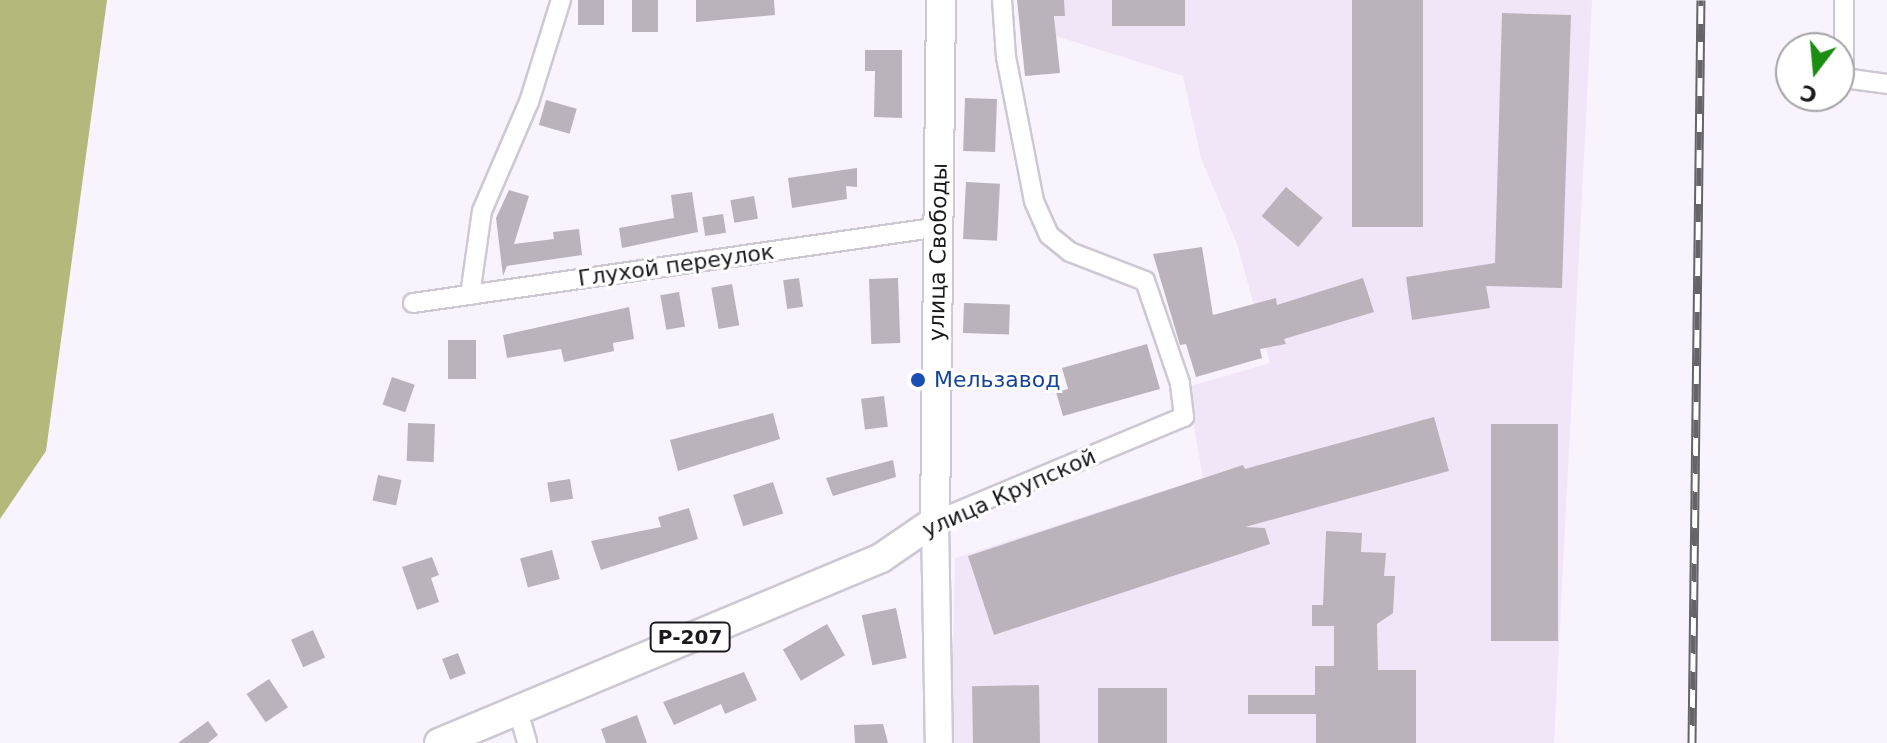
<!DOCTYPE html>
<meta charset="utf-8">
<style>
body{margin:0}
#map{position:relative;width:1887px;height:743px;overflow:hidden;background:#f9f3fe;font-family:"DejaVu Sans",sans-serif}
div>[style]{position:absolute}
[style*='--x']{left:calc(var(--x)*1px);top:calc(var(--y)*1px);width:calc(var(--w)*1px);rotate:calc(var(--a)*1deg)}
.built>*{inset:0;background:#f0e6f8}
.forest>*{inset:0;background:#b4b87a}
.building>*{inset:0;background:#bbb3bb;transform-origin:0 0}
.roads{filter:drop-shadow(2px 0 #cdc8d2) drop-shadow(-2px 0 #cdc8d2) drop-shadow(0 2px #cdc8d2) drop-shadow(0 -2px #cdc8d2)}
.street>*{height:18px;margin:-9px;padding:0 9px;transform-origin:9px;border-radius:9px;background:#fff}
.secondary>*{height:26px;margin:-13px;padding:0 13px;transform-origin:13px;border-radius:13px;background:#fff}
.primary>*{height:28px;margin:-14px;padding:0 14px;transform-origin:14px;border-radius:14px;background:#fff}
.rail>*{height:9px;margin-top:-4.5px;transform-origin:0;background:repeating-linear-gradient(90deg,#fff 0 18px,#666369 0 36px);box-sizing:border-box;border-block:2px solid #666369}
.dots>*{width:22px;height:22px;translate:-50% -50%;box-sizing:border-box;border:4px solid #fff;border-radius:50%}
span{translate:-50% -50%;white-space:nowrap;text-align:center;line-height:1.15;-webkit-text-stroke:6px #fff;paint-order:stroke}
.shield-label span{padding:2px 6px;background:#fff;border:2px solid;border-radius:6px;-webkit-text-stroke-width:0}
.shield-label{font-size:20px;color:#1b191d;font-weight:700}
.street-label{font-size:22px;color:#1b191d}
.transit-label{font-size:22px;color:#164399}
.left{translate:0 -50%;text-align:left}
.north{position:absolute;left:1775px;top:32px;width:80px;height:80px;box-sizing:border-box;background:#fff;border:2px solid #a4a3a5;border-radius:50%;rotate:196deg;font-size:22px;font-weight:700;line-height:32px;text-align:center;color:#1b191d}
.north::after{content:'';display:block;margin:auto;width:28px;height:36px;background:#1c8d12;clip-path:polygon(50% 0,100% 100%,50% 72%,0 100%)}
</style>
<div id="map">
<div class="built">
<i style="clip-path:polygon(1054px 0,1592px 0,1554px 743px,951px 743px,955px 558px,1203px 478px,1187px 387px,1270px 363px,1237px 244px,1201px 158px,1183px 76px,1056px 36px)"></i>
</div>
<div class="forest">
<i style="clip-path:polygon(0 0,107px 0,46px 451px,0 519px)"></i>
</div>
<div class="building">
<i style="left:578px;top:0;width:26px;height:25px"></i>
<i style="left:632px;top:0;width:26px;height:32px"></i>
<i style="clip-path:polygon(696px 0,774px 0,775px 15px,696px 22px)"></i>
<i style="clip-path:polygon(1017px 0,1064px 0,1065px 16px,1054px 16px,1060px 73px,1025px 76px)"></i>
<i style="left:1112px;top:0;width:73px;height:26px"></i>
<i style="left:1352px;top:0;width:71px;height:227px"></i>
<i style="clip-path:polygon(1502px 13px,1571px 15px,1562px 288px,1486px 286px,1490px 308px,1412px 320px,1406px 277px,1495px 263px)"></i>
<i style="clip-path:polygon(865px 50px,902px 50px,902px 118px,874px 117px,875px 71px,865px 71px)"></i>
<i style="left:965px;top:98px;width:32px;height:53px;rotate:2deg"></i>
<i style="left:546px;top:100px;width:32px;height:26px;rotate:16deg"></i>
<i style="clip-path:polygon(857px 168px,857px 187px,846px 186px,847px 199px,792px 208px,788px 178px)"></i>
<i style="left:966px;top:182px;width:34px;height:57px;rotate:3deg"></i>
<i style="left:1286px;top:187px;width:48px;height:38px;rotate:40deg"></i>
<i style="clip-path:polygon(509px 190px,529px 196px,514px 244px,554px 239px,553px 232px,579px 229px,582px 255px,507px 266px,503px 276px,496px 218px)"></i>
<i style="clip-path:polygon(692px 192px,698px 232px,622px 248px,619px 228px,674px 218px,671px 195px)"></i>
<i style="left:754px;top:196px;width:23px;height:24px;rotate:80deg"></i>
<i style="left:723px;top:214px;width:19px;height:21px;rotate:81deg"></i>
<i style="clip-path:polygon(1202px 247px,1213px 315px,1276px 298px,1277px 305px,1363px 278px,1374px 312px,1284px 339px,1286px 344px,1260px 349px,1262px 358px,1196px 377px,1186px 344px,1180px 345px,1153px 254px)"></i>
<i style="left:799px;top:278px;width:29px;height:16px;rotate:82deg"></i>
<i style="left:898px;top:278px;width:65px;height:29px;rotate:88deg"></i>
<i style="left:732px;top:284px;width:42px;height:21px;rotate:80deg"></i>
<i style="left:679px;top:292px;width:35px;height:19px;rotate:80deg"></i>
<i style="left:964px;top:303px;width:46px;height:30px;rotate:2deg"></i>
<i style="clip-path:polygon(629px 307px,634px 339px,613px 343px,614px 351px,564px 362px,561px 349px,507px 358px,503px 335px)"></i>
<i style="left:448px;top:340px;width:28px;height:39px"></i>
<i style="clip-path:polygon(1147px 344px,1160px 389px,1063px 416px,1056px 392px,1068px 389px,1062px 368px)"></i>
<i style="left:392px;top:377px;width:24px;height:29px;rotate:19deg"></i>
<i style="left:884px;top:396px;width:31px;height:23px;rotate:83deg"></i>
<i style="clip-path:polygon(773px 413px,780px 439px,678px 471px,670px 440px)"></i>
<i style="clip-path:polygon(1434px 417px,1449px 471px,1245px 527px,1265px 528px,1270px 544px,994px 635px,968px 556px,1243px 465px,1245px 469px)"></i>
<i style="left:408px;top:423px;width:27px;height:38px;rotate:2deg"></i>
<i style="left:1558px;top:424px;width:217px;height:67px;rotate:90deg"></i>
<i style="clip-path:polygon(893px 460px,896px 477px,833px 496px,826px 478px)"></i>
<i style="left:378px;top:475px;width:24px;height:26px;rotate:12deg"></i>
<i style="left:570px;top:479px;width:20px;height:23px;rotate:81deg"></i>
<i style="left:773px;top:482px;width:33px;height:42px;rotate:72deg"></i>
<i style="clip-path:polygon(689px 508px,698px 539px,601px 570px,591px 541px,661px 527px,658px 517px)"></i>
<i style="clip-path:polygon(1326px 531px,1362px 533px,1361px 552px,1386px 553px,1384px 576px,1395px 576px,1393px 613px,1377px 624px,1378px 670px,1416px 670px,1416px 743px,1316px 743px,1316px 714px,1248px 714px,1248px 695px,1315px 695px,1315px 666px,1334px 666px,1334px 626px,1312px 626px,1312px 605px,1323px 605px)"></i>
<i style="left:552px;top:550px;width:30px;height:33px;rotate:75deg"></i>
<i style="clip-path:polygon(432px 557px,439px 575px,431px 578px,439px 602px,417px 610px,402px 567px)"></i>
<i style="left:896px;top:608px;width:51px;height:35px;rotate:78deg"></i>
<i style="left:827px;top:624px;width:36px;height:51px;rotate:60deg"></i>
<i style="left:313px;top:630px;width:30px;height:24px;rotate:66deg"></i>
<i style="left:458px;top:653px;width:22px;height:17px;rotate:69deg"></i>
<i style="clip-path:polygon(744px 672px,757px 700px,725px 714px,721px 704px,674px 725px,663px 702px)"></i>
<i style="left:269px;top:679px;width:34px;height:27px;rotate:56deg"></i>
<i style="left:1039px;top:685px;width:58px;height:67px;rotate:89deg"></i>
<i style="left:1098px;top:688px;width:69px;height:55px"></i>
<i style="clip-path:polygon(637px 715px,647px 743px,606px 743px,601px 729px)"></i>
<i style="clip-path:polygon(208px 721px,218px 735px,208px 743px,178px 743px)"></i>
<i style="clip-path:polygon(883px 724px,888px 743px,855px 743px,854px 725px)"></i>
</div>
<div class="roads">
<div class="street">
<i style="--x:1844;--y:0;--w:78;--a:90"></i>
<i style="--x:1844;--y:78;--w:43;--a:7.9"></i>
<i style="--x:470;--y:295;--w:85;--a:-81.9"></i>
<i style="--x:482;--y:211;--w:119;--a:-66.7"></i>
<i style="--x:529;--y:102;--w:107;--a:-72.6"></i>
<i style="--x:413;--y:303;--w:532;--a:-8.21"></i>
<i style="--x:935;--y:521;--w:270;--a:-22.7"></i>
<i style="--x:1184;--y:417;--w:34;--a:-97"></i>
<i style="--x:1180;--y:383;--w:108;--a:-108.9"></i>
<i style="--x:1145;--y:281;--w:80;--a:-158.9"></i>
<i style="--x:1070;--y:252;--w:27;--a:-141"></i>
<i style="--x:1049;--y:235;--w:37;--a:-114"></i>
<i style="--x:1034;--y:201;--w:147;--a:-101"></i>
<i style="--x:1006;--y:57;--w:57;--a:-94"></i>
<i style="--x:517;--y:707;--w:37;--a:74"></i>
</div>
<div class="secondary">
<i style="--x:935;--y:521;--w:222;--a:89"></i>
</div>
<div class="primary">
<i style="--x:439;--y:743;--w:479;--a:-22.7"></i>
<i style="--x:881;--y:558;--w:65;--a:-34.4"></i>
<i style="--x:935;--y:521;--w:521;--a:-89.34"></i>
</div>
</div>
<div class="rail">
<i style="--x:1692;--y:743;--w:743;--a:-89.31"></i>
</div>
<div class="dots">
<i style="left:918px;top:380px;background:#1a4fb4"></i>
</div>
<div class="shield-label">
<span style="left:690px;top:637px">Р-207</span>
</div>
<div class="street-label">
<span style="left:938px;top:252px;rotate:-89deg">улица Свободы</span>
<span style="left:676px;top:265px;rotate:-8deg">Глухой переулок</span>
<span style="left:1009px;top:493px;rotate:-24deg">улица Крупской</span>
</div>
<div class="transit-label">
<span class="left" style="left:934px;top:380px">Мельзавод</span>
</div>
<div class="north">С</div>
</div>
